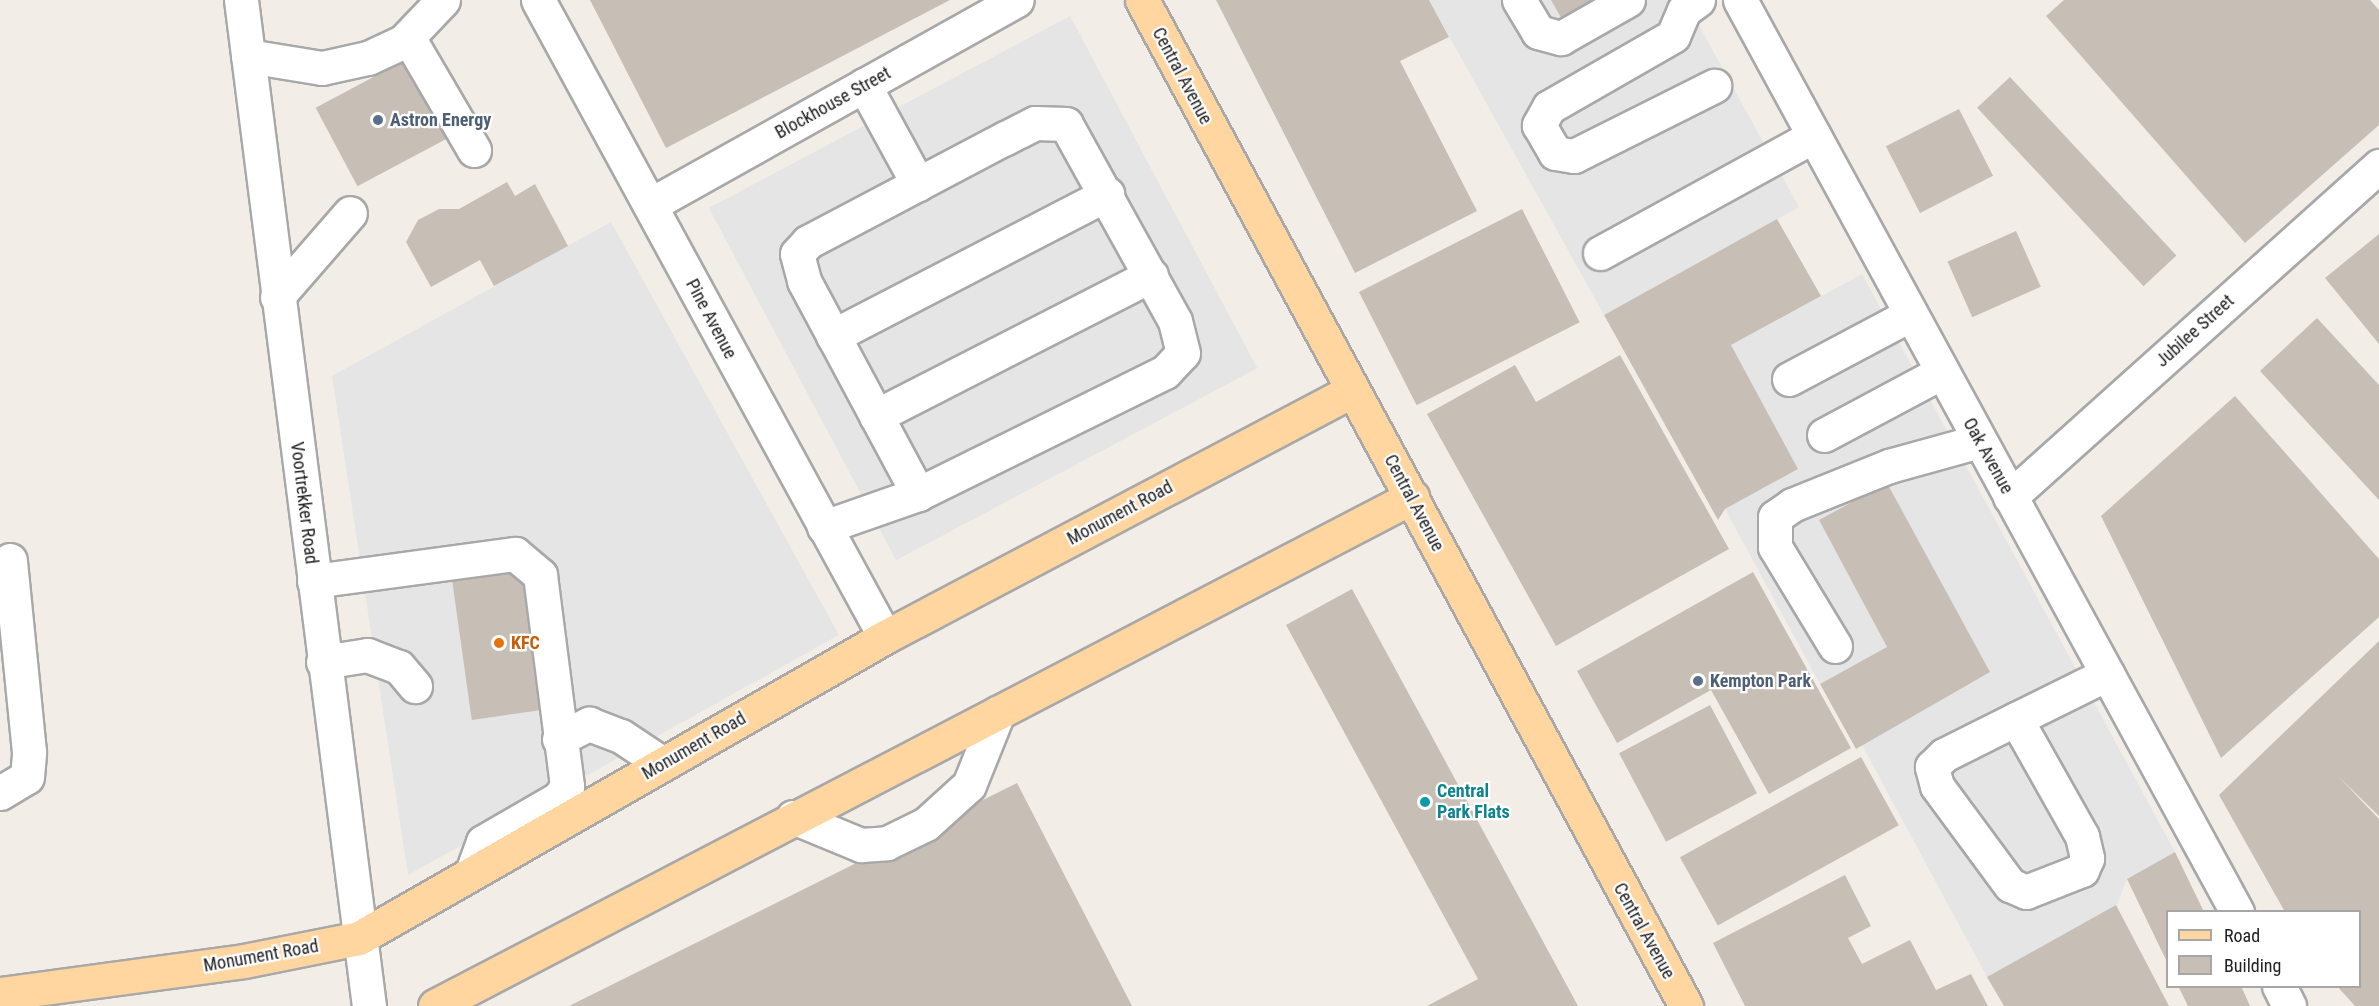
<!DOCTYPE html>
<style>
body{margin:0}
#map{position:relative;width:2379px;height:1006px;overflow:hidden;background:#f2eee7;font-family:"Roboto Condensed",sans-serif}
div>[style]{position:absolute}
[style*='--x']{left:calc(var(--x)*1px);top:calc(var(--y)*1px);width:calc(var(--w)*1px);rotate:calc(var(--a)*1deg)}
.parking>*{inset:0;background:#e5e5e5;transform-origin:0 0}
.building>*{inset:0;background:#c7beb6;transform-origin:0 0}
.roads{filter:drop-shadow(2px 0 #a8a8a8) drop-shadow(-2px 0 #a8a8a8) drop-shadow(0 2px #a8a8a8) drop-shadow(0 -2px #a8a8a8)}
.minor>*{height:33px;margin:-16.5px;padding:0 16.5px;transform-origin:16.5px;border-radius:16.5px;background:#fff}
.major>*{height:33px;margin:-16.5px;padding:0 16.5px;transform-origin:16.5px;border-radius:16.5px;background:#ffd69f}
.dots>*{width:16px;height:16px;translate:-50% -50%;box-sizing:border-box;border:3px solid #fff;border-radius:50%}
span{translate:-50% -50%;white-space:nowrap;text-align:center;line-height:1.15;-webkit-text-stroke:4.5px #fff;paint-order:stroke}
.street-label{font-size:18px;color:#212121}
.service-label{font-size:18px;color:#4e5e75;font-weight:700}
.left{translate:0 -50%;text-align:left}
.food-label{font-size:18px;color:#c56008;font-weight:700}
.culture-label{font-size:18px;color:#0d838f;font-weight:700}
.legend{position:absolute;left:2166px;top:910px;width:195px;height:78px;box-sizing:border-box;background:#fff;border:2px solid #a6a6a6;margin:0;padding:8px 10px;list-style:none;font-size:18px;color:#212121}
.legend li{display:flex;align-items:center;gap:12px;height:30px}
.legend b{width:30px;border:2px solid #a6a6a6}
</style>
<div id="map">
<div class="parking">
<i style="clip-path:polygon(1429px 0,1685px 0,1799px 207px,1604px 315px)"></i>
<i style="left:1070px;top:16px;width:399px;height:409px;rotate:62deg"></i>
<i style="clip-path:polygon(611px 222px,839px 635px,408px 875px,332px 376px)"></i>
<i style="clip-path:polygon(1862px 274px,2175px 852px,2127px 879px,2116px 907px,1987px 977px,1861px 743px,1989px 672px,1886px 483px,1819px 520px,1887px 647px,1820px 684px,1725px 509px,1798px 469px,1731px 345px)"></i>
</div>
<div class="building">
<i style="clip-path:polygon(590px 0,950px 0,666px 148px)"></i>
<i style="clip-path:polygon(1216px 0,1429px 0,1449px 37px,1400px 61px,1477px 211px,1355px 273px)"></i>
<i style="clip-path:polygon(1551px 0,1618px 0,1567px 28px)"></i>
<i style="clip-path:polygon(2064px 0,2370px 0,2379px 10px,2379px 125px,2245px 243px,2046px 16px)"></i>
<i style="left:411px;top:57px;width:89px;height:108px;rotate:62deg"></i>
<i style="left:2010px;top:77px;width:244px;height:45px;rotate:47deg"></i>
<i style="left:1959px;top:109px;width:75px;height:82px;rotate:63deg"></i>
<i style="clip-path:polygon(507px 182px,515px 196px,535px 184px,568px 246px,494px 286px,480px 260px,431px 287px,406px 242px,418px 220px,439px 209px,459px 209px)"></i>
<i style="left:1522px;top:209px;width:127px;height:183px;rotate:63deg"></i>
<i style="clip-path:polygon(1777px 219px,1821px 296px,1731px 345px,1798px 469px,1725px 509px,1718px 520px,1604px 315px)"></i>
<i style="left:2016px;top:231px;width:61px;height:75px;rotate:66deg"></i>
<i style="clip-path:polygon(2379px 234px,2379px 344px,2325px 278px)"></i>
<i style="clip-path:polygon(2317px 318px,2379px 385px,2379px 500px,2260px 371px)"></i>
<i style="clip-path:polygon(1620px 355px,1729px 549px,1556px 646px,1427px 414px,1515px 365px,1536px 402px)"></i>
<i style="clip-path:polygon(2235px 396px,2379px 559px,2379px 617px,2221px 758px,2101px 516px)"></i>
<i style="clip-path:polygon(1887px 483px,1990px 672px,1856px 749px,1820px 684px,1887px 647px,1819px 520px)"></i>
<i style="left:525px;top:567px;width:144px;height:74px;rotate:82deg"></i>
<i style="clip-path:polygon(1753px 572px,1851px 748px,1769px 794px,1711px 690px,1617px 743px,1577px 671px)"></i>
<i style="clip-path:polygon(1352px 589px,1578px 1006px,1427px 1006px,1478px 979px,1286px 625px)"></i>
<i style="clip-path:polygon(2379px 641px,2379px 816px,2338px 776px,2379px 819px,2379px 1006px,2355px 1006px,2337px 986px,2360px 986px,2360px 912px,2285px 912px,2219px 795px)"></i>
<i style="left:1710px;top:705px;width:100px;height:103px;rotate:62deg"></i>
<i style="left:1861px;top:757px;width:78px;height:207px;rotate:61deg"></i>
<i style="clip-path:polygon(1017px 783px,1132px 1006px,569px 1006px)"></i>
<i style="clip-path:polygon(2175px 852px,2204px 912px,2168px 912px,2168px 964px,2127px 879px)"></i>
<i style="clip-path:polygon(1845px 875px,1871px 926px,1848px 938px,1862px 964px,1910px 940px,1936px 990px,1971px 974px,1988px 1006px,1745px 1006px,1713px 943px)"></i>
<i style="clip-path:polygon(2116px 905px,2169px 1006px,2004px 1006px,1987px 977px)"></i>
<i style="clip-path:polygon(2178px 986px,2241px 986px,2250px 1006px,2188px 1006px)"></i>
</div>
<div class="roads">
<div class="minor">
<i style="--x:241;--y:0;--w:1014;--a:82.75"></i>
<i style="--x:538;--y:0;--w:725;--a:61.42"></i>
<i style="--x:1519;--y:0;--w:37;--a:59"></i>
<i style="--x:1538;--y:32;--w:24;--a:15"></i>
<i style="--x:1561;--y:38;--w:77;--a:-29.6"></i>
<i style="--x:1698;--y:0;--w:17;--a:144"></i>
<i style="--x:1684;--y:10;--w:28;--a:113"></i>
<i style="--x:1673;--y:36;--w:143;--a:150.2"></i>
<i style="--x:1549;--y:107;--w:21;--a:119"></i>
<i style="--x:1539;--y:125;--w:32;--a:60"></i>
<i style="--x:1555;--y:153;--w:19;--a:9"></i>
<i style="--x:1574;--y:156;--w:157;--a:-26.6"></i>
<i style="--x:1740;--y:0;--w:1039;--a:61.41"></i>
<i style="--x:408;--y:37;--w:131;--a:59.7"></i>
<i style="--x:248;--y:56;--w:75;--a:9.2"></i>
<i style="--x:322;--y:68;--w:47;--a:-12.3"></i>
<i style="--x:368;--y:58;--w:38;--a:-25"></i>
<i style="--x:403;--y:42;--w:58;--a:-46.4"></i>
<i style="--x:864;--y:85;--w:113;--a:61.4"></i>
<i style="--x:650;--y:205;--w:420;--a:-29.2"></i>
<i style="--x:1600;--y:253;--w:244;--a:-28.7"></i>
<i style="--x:277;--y:297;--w:111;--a:-49"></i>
<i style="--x:833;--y:336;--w:309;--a:-27.4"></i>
<i style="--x:1789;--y:379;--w:138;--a:-28"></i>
<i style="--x:876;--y:416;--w:309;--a:-27.1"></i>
<i style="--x:1824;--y:435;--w:134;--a:-28.1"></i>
<i style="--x:2010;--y:497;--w:496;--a:-41.9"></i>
<i style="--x:824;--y:527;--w:100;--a:-19.3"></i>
<i style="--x:918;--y:494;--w:275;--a:-26.3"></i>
<i style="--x:1165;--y:372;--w:26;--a:-47"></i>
<i style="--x:1183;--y:353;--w:33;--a:-104"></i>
<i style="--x:1175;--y:321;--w:225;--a:-119"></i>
<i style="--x:1066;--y:124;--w:31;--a:-178"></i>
<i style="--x:1035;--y:123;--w:34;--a:153"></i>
<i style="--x:1005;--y:138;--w:223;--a:152.2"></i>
<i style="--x:808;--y:242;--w:16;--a:133"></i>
<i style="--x:797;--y:254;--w:28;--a:75"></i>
<i style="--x:804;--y:281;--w:242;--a:61.8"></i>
<i style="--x:314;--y:581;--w:203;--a:-7.7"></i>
<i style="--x:515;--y:554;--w:33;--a:40"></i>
<i style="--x:540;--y:575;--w:213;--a:82.7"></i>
<i style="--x:567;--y:786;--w:14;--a:124"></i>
<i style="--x:559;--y:798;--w:88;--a:149.9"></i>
<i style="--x:483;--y:842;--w:33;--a:110"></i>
<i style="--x:1835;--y:646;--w:116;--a:-121.2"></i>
<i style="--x:1775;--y:547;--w:30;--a:-90"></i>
<i style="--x:1775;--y:517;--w:21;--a:-35"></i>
<i style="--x:1792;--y:505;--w:105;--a:-21.9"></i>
<i style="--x:1889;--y:466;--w:94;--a:-15.4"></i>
<i style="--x:323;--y:662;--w:45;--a:-9"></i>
<i style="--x:367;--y:655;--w:34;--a:21"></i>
<i style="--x:399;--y:667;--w:25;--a:50"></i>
<i style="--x:2016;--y:719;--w:134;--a:60.6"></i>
<i style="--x:2082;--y:836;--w:23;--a:77"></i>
<i style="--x:2087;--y:858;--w:13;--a:113"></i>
<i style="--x:2082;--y:870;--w:60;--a:158.6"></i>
<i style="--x:2026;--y:892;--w:17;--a:-156"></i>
<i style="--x:2010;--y:885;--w:123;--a:-126.4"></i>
<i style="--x:1937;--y:786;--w:20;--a:-105"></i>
<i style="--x:1932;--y:767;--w:17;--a:-45"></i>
<i style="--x:1944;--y:755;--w:80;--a:-26.6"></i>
<i style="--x:2016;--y:719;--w:102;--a:-26.3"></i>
<i style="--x:559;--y:739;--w:34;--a:-27"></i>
<i style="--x:589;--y:724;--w:34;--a:21"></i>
<i style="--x:621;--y:736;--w:50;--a:33.7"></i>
<i style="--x:0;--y:793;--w:31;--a:-31"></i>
<i style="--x:27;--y:777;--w:25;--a:-85"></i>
<i style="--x:29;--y:752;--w:193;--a:-95.7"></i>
<i style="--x:793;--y:817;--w:74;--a:22.4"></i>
<i style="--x:861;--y:845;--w:26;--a:-4"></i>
<i style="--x:887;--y:843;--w:43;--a:-26"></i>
<i style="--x:926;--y:824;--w:58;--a:-42.2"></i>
<i style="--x:969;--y:785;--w:78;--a:-68.1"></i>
<i style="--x:2279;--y:986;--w:22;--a:63"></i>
</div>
<div class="major">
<i style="--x:1142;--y:0;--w:1144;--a:61.6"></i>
<i style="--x:0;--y:994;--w:246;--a:-7.7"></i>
<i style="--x:244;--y:961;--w:117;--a:-11.3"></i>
<i style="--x:359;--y:938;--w:606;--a:-29.78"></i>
<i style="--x:885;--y:637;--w:529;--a:-27.82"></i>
<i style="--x:435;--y:1006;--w:1102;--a:-27.52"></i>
</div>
</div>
<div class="dots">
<i style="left:378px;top:120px;background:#5c6f8a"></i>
<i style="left:499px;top:643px;background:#e8710a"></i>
<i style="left:1698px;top:681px;background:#5c6f8a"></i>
<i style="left:1425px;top:802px;background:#0f9aa8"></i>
</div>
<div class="street-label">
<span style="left:1182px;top:76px;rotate:62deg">Central Avenue</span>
<span style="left:833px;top:103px;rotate:-29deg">Blockhouse Street</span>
<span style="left:711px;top:319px;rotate:62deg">Pine Avenue</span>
<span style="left:2195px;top:331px;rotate:-42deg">Jubilee Street</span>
<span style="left:1988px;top:456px;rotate:61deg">Oak Avenue</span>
<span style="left:304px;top:503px;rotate:83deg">Voortrekker Road</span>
<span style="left:1414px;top:503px;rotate:62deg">Central Avenue</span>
<span style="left:1120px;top:513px;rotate:-28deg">Monument Road</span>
<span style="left:694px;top:746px;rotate:-30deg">Monument Road</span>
<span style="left:1644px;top:931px;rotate:61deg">Central Avenue</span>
<span style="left:261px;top:956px;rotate:-10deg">Monument Road</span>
</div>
<div class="service-label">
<span class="left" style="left:390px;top:120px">Astron Energy</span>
<span class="left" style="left:1710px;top:681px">Kempton Park</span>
</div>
<div class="food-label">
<span class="left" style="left:511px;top:643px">KFC</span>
</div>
<div class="culture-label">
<span class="left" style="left:1437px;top:802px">Central<br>Park Flats</span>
</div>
<ul class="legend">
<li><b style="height:8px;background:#ffd69f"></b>Road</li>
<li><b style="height:16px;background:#c7beb6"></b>Building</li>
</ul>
</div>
